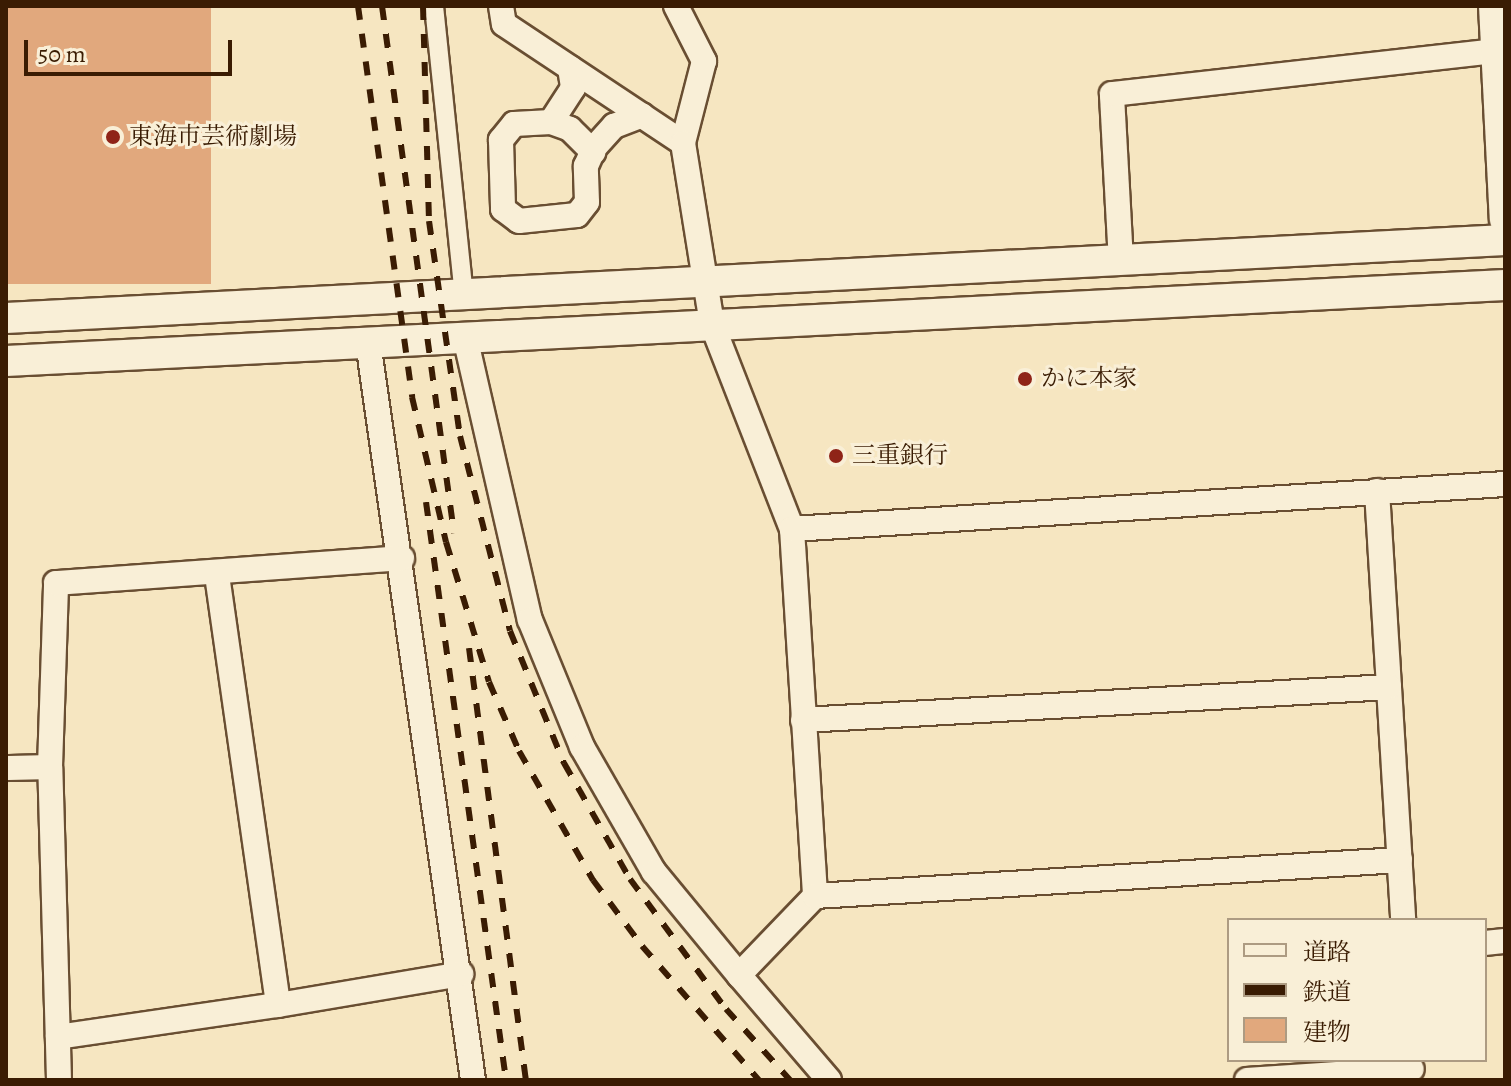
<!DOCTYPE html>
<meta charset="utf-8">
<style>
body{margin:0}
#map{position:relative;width:1511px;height:1086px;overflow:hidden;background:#f6e6c1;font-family:Alegreya,"Noto Serif JP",serif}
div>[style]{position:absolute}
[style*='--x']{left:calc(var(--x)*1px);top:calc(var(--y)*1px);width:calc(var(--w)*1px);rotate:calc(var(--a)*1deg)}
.building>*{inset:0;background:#e1a87d;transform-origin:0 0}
.roads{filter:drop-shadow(2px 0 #694e32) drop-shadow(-2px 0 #694e32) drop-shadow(0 2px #694e32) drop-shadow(0 -2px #694e32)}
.pedestrian>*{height:18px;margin:-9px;padding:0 9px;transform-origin:9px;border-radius:9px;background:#f9efd7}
.minor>*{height:24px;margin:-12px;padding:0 12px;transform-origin:12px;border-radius:12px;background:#f9efd7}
.tertiary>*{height:30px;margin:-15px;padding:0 15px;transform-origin:15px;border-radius:15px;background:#f9efd7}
.rail>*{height:6px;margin-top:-3px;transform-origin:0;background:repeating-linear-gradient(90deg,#3a1c03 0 14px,transparent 0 28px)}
.dots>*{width:22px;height:22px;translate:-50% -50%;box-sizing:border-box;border:4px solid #f9efd7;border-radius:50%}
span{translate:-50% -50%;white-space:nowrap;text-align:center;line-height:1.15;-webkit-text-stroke:6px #f9efd7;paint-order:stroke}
.poi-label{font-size:24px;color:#3a1c03}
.left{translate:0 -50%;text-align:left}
.frame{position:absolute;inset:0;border:8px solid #3a1c03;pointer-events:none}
.legend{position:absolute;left:1227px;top:918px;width:260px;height:144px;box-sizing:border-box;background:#f9efd7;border:2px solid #ad9b82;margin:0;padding:10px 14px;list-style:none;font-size:24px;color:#3a1c03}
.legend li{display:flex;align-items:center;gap:16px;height:40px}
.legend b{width:40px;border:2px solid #ad9b82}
.scale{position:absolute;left:24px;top:40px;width:208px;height:36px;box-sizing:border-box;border:4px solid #3a1c03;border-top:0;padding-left:10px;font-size:24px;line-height:28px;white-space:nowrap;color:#3a1c03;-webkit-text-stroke:6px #f9efd7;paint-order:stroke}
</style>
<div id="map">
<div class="building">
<i style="left:6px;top:6px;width:205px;height:278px"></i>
</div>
<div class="roads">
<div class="pedestrian">
<i style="--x:434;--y:6;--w:292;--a:84.1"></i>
</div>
<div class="minor">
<i style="--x:501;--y:6;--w:18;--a:81"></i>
<i style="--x:504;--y:24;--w:215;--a:33.6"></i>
<i style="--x:676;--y:6;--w:62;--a:63"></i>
<i style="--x:704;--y:61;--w:85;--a:104.4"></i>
<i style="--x:683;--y:143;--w:183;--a:80.9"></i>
<i style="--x:712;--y:324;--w:220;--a:68.7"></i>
<i style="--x:792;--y:529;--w:368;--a:86.4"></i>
<i style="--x:570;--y:68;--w:20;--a:81"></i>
<i style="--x:573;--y:88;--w:40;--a:122.9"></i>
<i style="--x:551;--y:122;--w:37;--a:177"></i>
<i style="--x:514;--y:124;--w:21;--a:129"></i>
<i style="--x:501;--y:140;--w:69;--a:88.3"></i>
<i style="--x:503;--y:209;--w:20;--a:37"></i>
<i style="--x:519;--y:221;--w:58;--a:-5.9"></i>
<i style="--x:577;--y:215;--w:16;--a:-52"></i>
<i style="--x:587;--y:202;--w:36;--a:-92"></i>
<i style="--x:586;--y:166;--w:20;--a:-66"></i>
<i style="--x:594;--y:148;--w:30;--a:-48"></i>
<i style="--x:614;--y:126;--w:30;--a:-21"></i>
<i style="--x:551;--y:122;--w:20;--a:20"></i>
<i style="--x:570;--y:129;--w:33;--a:45"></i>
<i style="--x:1121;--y:262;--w:168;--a:-93.1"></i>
<i style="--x:1112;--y:94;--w:395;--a:-6.4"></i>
<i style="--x:465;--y:337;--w:290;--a:77.1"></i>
<i style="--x:530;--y:620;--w:137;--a:67.7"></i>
<i style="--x:582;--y:747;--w:144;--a:60.1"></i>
<i style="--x:654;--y:872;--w:134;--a:50.5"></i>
<i style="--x:368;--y:342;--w:745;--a:81.9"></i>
<i style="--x:1377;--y:491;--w:430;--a:86.5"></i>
<i style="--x:792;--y:529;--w:714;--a:-3.61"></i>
<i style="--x:217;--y:575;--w:434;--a:81.9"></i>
<i style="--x:278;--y:1005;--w:186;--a:-9.6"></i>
<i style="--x:803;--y:720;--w:587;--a:-3.22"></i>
<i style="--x:6;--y:768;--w:44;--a:-1.3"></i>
<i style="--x:1485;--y:943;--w:20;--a:-6"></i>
<i style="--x:58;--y:1037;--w:222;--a:-8.3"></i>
<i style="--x:59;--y:1080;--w:313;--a:-91.6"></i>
<i style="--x:50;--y:767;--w:184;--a:-88.1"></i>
<i style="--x:56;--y:583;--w:347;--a:-4.1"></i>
<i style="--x:829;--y:1080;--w:138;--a:-130.6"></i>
<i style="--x:739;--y:975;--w:110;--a:-46.1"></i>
<i style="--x:815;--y:896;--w:586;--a:-3.52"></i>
<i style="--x:1247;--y:1080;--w:165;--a:-3.8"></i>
</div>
<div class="tertiary">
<i style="--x:1494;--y:6;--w:214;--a:87.1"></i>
<i style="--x:6;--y:318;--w:1501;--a:-2.98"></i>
<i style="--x:6;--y:361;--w:1501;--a:-2.9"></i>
</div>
</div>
<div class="rail">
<i style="--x:358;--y:6;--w:395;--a:82.1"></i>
<i style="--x:412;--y:397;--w:149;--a:76.8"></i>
<i style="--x:446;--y:542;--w:146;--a:72.9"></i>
<i style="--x:489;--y:682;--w:75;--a:66.5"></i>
<i style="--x:519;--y:751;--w:149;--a:60.2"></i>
<i style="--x:593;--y:880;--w:82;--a:53.4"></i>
<i style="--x:642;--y:946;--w:178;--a:48.9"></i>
<i style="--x:382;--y:6;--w:532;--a:82.22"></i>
<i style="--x:423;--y:6;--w:215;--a:88.4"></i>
<i style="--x:429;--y:221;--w:217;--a:81.8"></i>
<i style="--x:460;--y:436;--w:201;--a:75.6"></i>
<i style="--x:510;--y:631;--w:143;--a:67.8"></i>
<i style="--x:564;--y:763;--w:133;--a:60.4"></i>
<i style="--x:630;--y:879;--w:162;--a:53.6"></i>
<i style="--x:726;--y:1009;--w:96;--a:48"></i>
<i style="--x:426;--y:502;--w:584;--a:82.12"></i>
<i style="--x:469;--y:648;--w:436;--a:82.5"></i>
</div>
<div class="dots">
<i style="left:113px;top:137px;background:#8f2418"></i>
<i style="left:1025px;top:379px;background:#8f2418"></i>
<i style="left:836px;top:456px;background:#8f2418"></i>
</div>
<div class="poi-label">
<span class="left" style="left:129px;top:137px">東海市芸術劇場</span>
<span class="left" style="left:1041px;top:379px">かに本家</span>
<span class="left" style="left:852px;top:456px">三重銀行</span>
</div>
<div class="frame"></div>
<ul class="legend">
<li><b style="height:10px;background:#f9efd7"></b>道路</li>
<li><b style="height:10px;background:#3a1c03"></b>鉄道</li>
<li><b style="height:22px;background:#e1a87d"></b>建物</li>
</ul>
<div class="scale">50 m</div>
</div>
